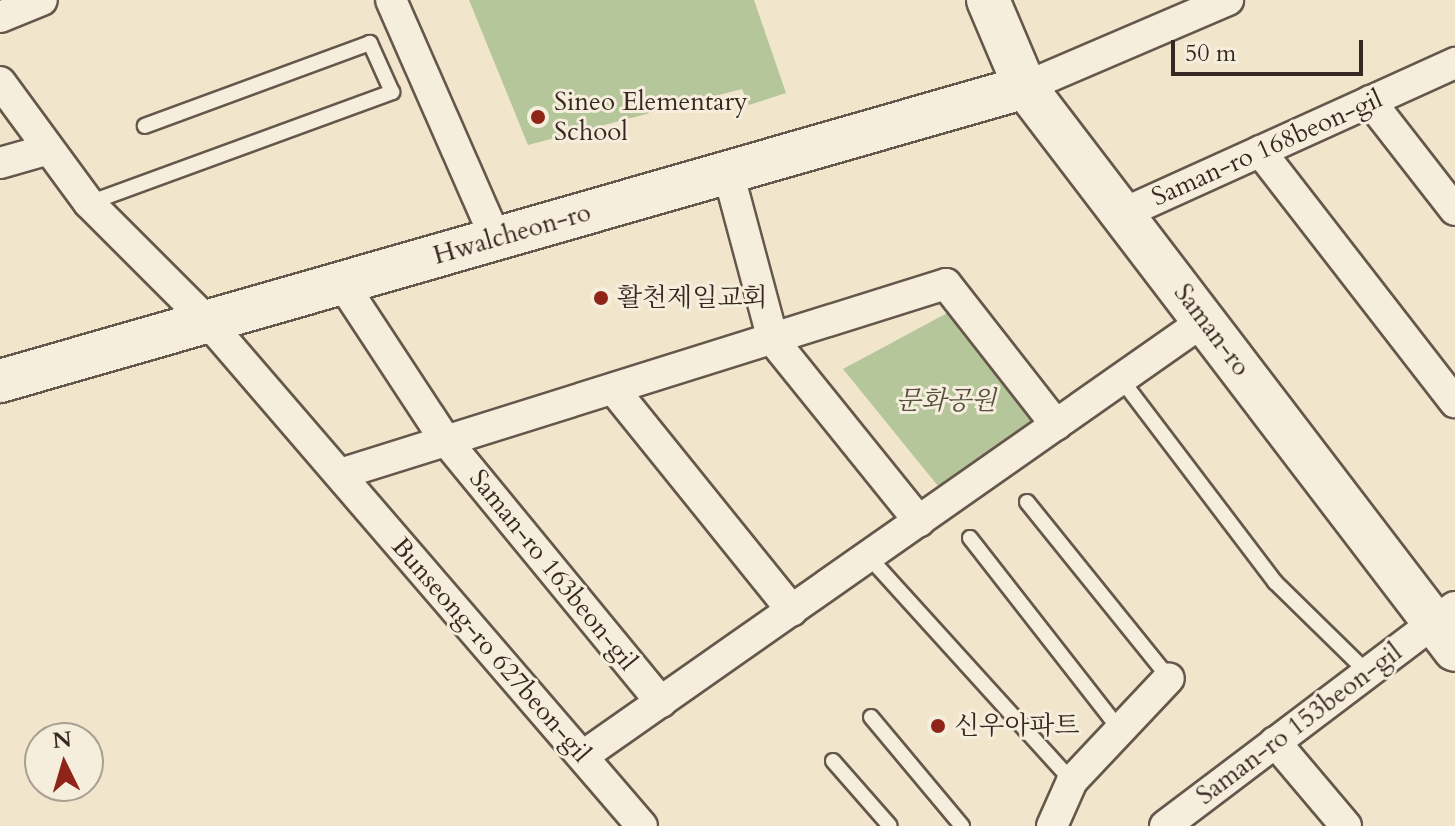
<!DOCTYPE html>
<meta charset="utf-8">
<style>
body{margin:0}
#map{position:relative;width:1455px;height:826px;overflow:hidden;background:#f1e5cb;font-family:Cardo,"Noto Serif KR",serif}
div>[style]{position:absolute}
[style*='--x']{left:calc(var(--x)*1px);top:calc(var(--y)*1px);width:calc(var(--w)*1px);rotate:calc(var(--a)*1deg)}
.green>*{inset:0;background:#b6c69b}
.roads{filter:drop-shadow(2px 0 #66574c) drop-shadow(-2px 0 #66574c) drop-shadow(0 2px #66574c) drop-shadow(0 -2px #66574c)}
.lane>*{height:14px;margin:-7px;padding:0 7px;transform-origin:7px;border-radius:7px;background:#f6eedd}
.street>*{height:30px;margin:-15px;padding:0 15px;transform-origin:15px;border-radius:15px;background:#f6eedd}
.secondary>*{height:42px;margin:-21px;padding:0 21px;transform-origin:21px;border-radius:21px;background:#f6eedd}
.dots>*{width:22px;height:22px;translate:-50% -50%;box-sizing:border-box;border:4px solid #f6eedd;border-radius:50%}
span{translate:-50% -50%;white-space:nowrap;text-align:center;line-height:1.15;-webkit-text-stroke:6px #f6eedd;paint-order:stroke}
.poi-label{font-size:26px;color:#372822}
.left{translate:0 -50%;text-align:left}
.street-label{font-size:26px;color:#372822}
.park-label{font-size:26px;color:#575040;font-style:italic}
.north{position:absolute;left:24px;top:722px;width:80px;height:80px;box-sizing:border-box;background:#f6eedd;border:2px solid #aa9f92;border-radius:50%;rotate:355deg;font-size:22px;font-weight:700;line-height:32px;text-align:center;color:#372822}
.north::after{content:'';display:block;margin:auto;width:28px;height:36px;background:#8f2418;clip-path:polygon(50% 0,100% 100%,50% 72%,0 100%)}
.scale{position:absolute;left:1171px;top:40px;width:192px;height:36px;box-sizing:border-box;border:4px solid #372822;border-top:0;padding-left:10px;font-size:24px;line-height:28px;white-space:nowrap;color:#372822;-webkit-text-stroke:6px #f6eedd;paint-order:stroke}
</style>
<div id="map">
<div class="green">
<i style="clip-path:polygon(469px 0,754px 0,786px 93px,749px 105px,742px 89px,528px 145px)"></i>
<i style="clip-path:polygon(949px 312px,1037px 420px,938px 486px,843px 369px)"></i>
</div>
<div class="roads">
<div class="lane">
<i style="--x:89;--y:203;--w:323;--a:-20.1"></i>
<i style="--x:392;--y:92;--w:54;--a:-114.2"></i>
<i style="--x:370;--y:43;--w:240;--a:159.8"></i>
<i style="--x:1121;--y:379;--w:255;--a:52.8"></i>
<i style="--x:1275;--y:582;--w:129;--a:44.4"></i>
<i style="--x:1027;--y:502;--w:226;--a:51.1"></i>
<i style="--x:970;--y:538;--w:244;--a:52"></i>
<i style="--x:868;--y:556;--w:304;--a:47.8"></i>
<i style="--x:871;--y:717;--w:142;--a:50.1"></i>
<i style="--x:833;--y:761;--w:86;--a:48.8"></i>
</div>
<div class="street">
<i style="--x:391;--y:0;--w:261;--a:66.3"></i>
<i style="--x:0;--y:17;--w:45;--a:-22"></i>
<i style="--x:0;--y:82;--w:150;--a:53.7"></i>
<i style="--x:89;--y:203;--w:168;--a:45"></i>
<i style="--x:208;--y:322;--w:665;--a:49.27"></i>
<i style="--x:1025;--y:87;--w:221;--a:-23.2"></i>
<i style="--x:1370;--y:101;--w:138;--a:52.1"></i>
<i style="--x:1260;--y:151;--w:318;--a:52.2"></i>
<i style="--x:0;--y:163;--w:48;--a:-15.8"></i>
<i style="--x:728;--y:172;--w:174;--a:75"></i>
<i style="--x:773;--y:340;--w:233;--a:51.1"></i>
<i style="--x:1122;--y:214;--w:366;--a:-24.4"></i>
<i style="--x:342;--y:283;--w:186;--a:56.7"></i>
<i style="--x:444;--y:438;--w:342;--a:50.6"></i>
<i style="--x:615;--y:391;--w:282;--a:51.1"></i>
<i style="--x:340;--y:474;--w:635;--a:-17.41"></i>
<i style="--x:946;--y:284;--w:179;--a:52"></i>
<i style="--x:1275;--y:742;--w:110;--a:49.8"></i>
<i style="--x:583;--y:756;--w:760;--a:-35.03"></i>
<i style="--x:1052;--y:826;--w:49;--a:-66"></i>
<i style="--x:1072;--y:781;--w:141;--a:-46.7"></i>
<i style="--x:1165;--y:826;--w:363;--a:-37.1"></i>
</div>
<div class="secondary">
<i style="--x:988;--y:0;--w:95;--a:67"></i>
<i style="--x:1025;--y:87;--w:708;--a:52.63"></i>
<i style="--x:0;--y:381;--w:1066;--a:-16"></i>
</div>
</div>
<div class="dots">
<i style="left:538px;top:117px;background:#8f2418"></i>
<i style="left:601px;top:298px;background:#8f2418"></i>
<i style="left:938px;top:726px;background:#8f2418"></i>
</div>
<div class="poi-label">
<span class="left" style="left:554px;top:117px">Sineo Elementary<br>School</span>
<span class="left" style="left:617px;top:298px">활천제일교회</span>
<span class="left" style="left:954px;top:726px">신우아파트</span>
</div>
<div class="street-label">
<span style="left:1267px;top:148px;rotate:-24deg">Saman-ro 168beon-gil</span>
<span style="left:512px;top:234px;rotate:-16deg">Hwalcheon-ro</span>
<span style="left:1212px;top:330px;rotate:53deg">Saman-ro</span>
<span style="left:553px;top:570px;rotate:51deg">Saman-ro 163beon-gil</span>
<span style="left:491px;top:650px;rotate:49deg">Bunseong-ro 627beon-gil</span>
<span style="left:1299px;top:724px;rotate:-37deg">Saman-ro 153beon-gil</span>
</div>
<div class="park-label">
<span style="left:946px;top:401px">문화공원</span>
</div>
<div class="north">N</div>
<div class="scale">50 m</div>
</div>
